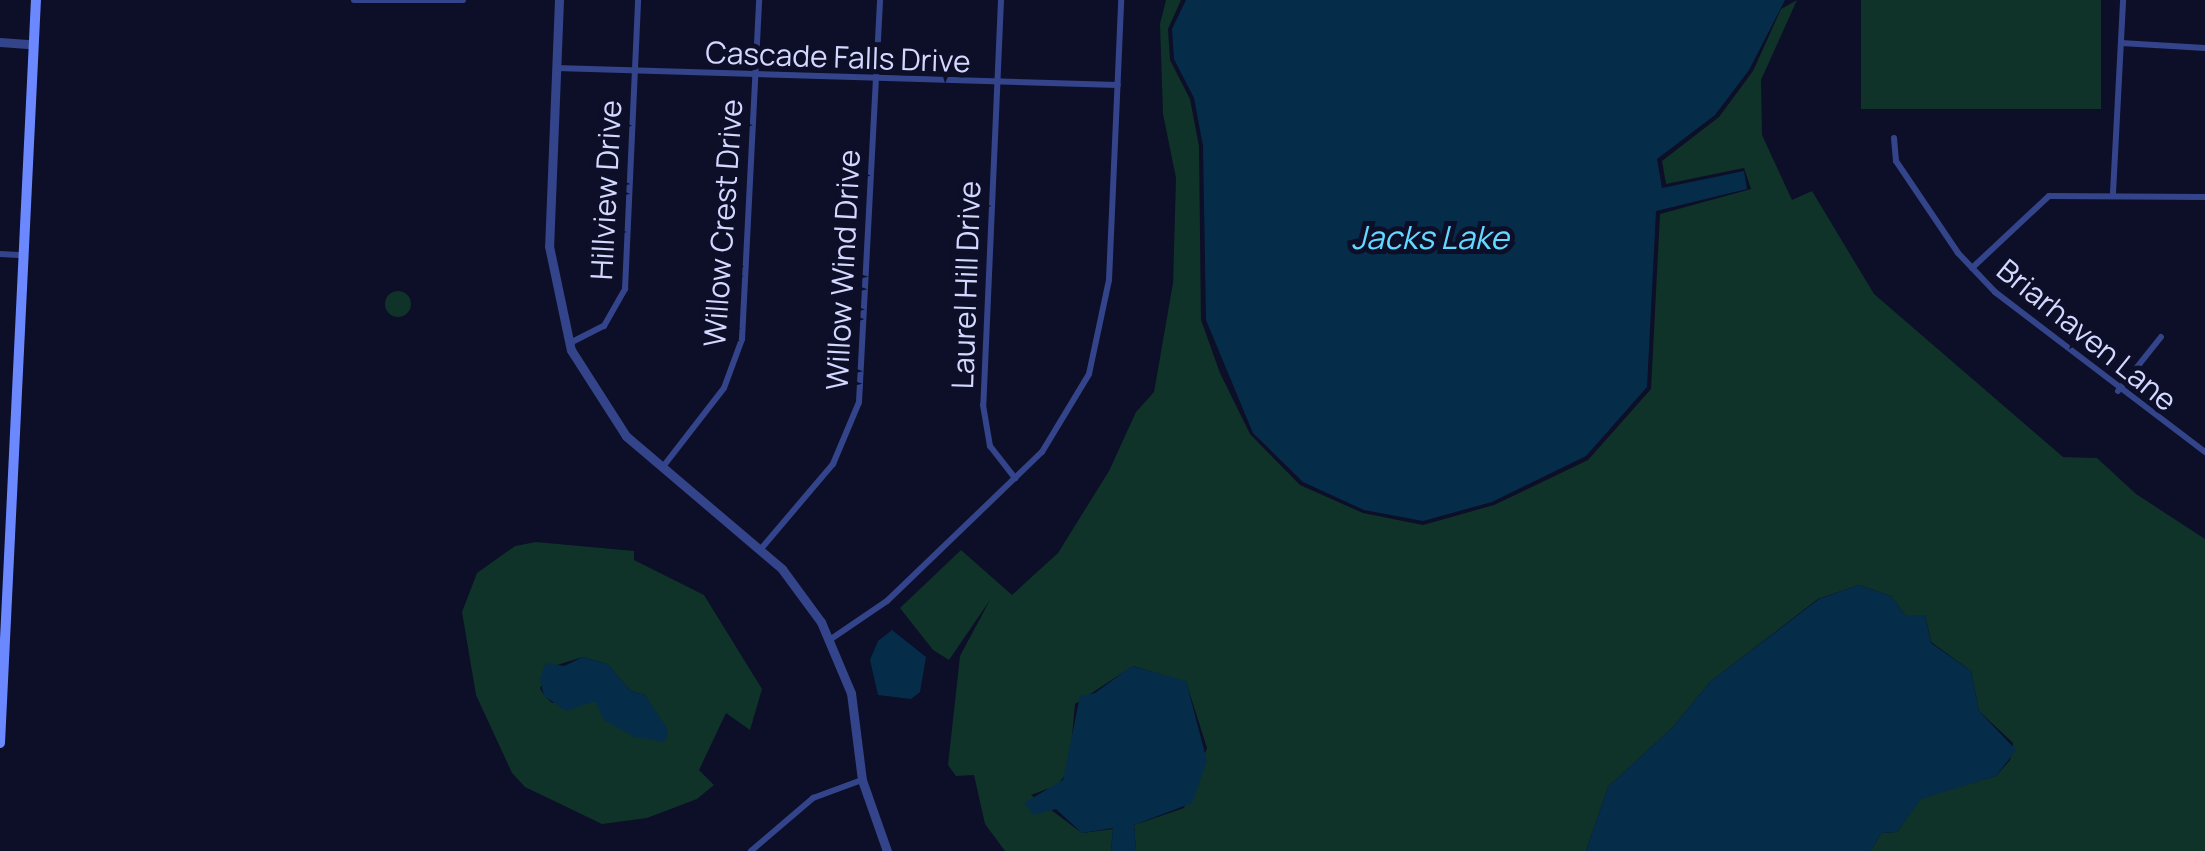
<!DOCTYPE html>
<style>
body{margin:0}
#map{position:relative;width:2205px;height:851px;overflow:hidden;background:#0d0e28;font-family:Manrope,sans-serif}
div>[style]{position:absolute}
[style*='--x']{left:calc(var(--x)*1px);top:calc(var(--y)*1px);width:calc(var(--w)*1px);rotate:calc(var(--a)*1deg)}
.green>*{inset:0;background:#0f3229;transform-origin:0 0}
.round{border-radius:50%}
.water>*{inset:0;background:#052d49}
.minor>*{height:6px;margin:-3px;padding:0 3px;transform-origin:3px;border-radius:3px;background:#33448b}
.tertiary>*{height:9px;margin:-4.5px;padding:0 4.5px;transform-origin:4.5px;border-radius:4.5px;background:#33448b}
.secondary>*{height:10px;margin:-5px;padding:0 5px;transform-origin:5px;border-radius:5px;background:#6b88ff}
span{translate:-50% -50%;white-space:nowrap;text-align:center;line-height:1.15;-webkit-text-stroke:10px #0d0e28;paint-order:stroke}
.street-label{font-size:30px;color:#d4d8ff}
.water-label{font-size:32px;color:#62d9ff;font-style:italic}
</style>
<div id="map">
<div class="green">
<i style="clip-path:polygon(1166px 0,1181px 0,1168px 29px,1170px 60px,1190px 99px,1199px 146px,1201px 320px,1220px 373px,1250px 434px,1300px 485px,1363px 513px,1423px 525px,1494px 505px,1588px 460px,1651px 389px,1660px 214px,1751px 189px,1744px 168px,1666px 184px,1662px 161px,1719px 117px,1753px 71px,1781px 9px,1797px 0,1761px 80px,1762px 135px,1792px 200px,1812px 191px,1874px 294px,2063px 457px,2097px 458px,2136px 494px,2205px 539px,2205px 851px,1871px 851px,1881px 833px,1897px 832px,1921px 798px,1996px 776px,2010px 760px,2013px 743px,1979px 711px,1971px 671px,1931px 642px,1925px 615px,1905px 615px,1891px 596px,1859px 585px,1818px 599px,1710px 682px,1673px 727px,1608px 787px,1586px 851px,1136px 851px,1134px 825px,1184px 808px,1207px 748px,1186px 682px,1133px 666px,1075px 704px,1069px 769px,1058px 785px,1031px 795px,1082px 833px,1113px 829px,1111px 851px,1005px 851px,985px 824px,974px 775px,956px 776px,948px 765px,960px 656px,990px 600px,949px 660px,933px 650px,900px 608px,961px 550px,1012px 595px,1058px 553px,1109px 471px,1136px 412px,1154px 392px,1173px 283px,1176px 178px,1163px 114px,1160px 24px)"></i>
<i style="left:1861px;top:0;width:240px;height:109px"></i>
<i class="round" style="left:385px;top:291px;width:26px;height:26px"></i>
<i style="clip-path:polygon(evenodd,536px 542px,634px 551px,634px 560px,704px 595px,762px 689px,750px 730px,726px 713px,699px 770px,714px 785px,697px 799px,647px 818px,602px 824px,525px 787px,512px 773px,476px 695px,462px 612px,477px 573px,515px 546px,536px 542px,583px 657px,607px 664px,631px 691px,645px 695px,651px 706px,647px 736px,605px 720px,596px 701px,552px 703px,544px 695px,540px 688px,557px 665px,583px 657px)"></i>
</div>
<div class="water">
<i style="clip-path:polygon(1186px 0,1785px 0,1749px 70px,1715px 115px,1657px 159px,1662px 188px,1744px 171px,1747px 189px,1656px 211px,1647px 387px,1586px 456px,1492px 502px,1423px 521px,1364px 510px,1303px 482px,1253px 433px,1206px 320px,1203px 146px,1194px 98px,1174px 59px,1172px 29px)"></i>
<i style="clip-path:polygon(1859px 585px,1891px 596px,1905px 615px,1925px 615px,1931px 643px,1971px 671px,1979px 711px,2016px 750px,1996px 776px,1921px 799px,1897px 832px,1881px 833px,1871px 851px,1586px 851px,1608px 787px,1673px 727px,1710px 682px,1819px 599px)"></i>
<i style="clip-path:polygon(892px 630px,926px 657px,920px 692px,911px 699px,878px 695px,870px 660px,878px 641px)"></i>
<i style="clip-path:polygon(583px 657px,607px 664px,631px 691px,645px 695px,668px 730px,665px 742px,634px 737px,604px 720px,595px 701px,566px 711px,544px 696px,540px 679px,546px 663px,564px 666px)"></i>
<i style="clip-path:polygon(1132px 666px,1186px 681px,1207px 761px,1192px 803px,1134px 825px,1136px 851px,1111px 851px,1113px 828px,1082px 833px,1056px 809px,1034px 815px,1024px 803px,1063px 780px,1080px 696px,1095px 693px)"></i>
</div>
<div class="minor">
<i style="--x:354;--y:0;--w:109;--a:0"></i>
<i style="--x:1001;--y:0;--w:405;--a:92.5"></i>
<i style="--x:983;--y:405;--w:42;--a:80.3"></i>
<i style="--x:990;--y:446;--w:41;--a:52"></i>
<i style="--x:2121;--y:43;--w:84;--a:3.4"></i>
<i style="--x:556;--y:68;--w:562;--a:1.73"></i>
<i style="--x:1894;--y:138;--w:23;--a:85"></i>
<i style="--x:1896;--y:161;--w:111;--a:56"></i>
<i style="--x:1958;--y:253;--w:54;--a:46.5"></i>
<i style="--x:1995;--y:292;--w:264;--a:37.3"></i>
<i style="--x:2113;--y:193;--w:193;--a:-87"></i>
<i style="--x:0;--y:254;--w:19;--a:3"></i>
<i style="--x:1972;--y:268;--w:105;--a:-43.1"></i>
<i style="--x:2049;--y:196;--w:156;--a:0.4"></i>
<i style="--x:570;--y:343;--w:38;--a:-27"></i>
<i style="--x:604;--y:326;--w:43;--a:-60.4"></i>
<i style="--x:625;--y:289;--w:289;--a:-87.4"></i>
<i style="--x:2118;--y:391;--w:69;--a:-51.5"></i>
<i style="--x:662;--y:468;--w:101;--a:-52.2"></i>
<i style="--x:724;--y:388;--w:52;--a:-69.8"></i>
<i style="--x:742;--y:339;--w:339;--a:-87.1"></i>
<i style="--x:760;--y:550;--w:113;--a:-49.7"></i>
<i style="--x:833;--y:464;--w:67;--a:-67.2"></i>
<i style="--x:859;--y:402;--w:403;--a:-87"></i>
<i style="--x:831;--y:639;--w:68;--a:-34.2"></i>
<i style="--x:887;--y:601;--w:215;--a:-43.9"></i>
<i style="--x:1042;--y:452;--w:91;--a:-58.9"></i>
<i style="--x:1089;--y:374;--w:96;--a:-78"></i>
<i style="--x:1109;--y:280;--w:280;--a:-87.5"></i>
<i style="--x:751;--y:851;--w:82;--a:-40.5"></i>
<i style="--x:813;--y:798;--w:52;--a:-20.2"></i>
</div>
<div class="tertiary">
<i style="--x:559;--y:0;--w:246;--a:92.3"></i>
<i style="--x:549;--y:246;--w:106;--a:78.1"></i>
<i style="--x:571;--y:350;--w:102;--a:57.4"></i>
<i style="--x:626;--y:436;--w:205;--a:40.4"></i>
<i style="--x:782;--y:569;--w:66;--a:53.7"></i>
<i style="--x:821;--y:622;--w:77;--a:67.1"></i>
<i style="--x:851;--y:693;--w:88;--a:82.8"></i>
<i style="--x:862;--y:780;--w:75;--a:70.6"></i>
<i style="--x:0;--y:42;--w:31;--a:4"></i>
</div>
<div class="secondary">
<i style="--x:0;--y:743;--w:744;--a:-87.23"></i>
</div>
<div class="street-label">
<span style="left:838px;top:57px;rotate:2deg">Cascade Falls Drive</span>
<span style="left:606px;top:190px;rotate:-87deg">Hillview Drive</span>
<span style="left:723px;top:223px;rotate:-86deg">Willow Crest Drive</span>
<span style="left:843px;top:270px;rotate:-87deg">Willow Wind Drive</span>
<span style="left:966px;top:285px;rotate:-88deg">Laurel Hill Drive</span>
<span style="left:2087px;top:335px;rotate:39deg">Briarhaven Lane</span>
</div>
<div class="water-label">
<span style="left:1430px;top:237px">Jacks Lake</span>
</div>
</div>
